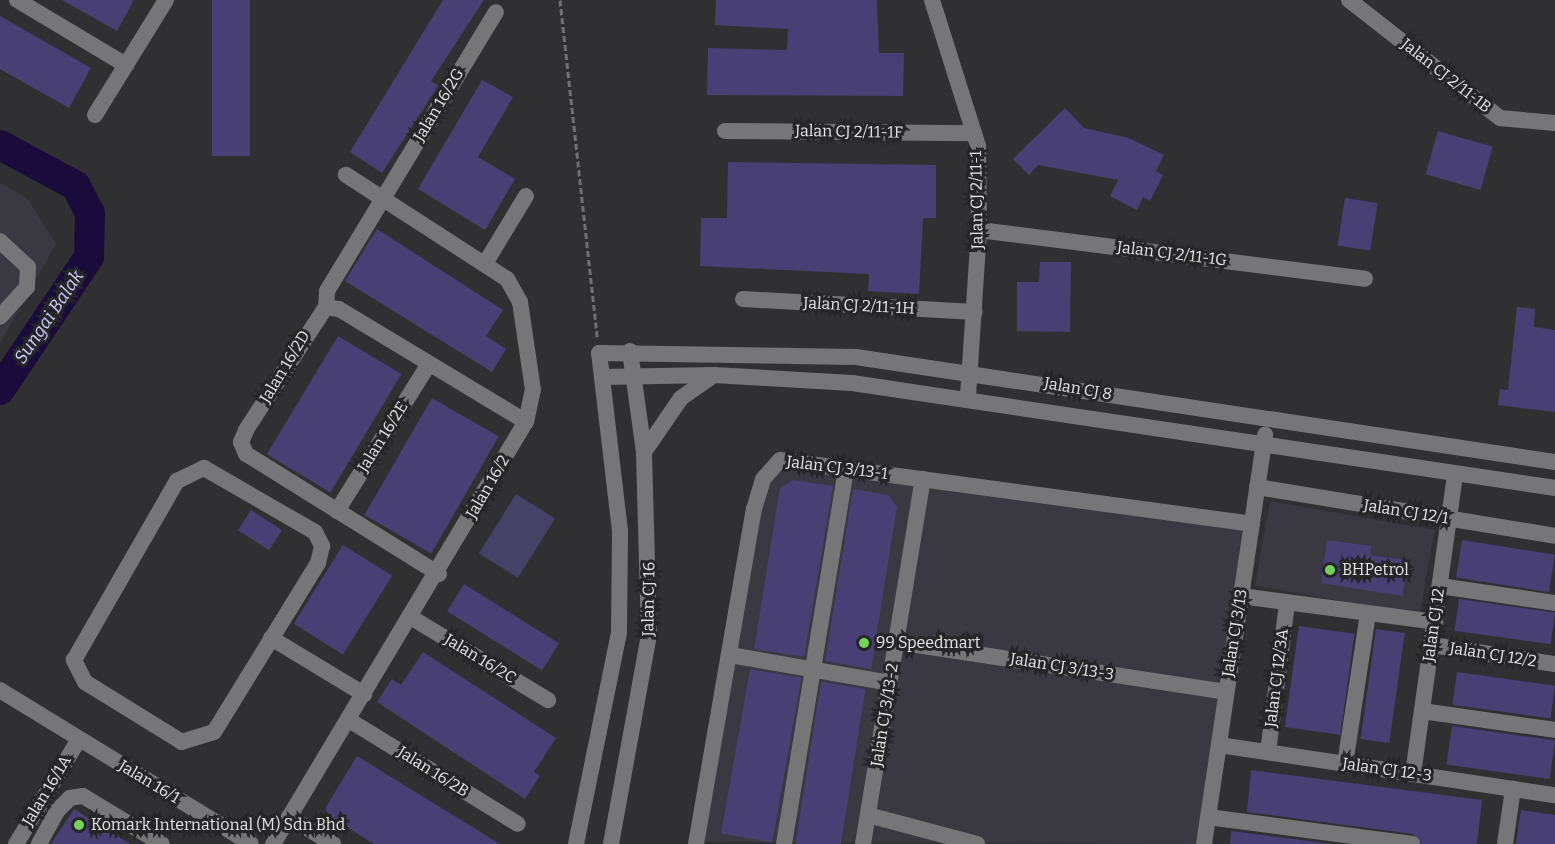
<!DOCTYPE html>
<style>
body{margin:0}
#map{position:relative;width:1555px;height:844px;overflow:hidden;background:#303033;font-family:Bitter,serif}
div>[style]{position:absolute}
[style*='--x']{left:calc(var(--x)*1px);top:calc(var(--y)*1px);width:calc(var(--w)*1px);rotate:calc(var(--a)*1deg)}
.built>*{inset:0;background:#3a3942;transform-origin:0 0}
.green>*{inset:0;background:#464167;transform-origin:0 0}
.river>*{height:30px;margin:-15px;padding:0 15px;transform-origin:15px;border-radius:15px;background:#190c3c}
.building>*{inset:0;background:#483f74;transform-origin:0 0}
.path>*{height:3px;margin-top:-1.5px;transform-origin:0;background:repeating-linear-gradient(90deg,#707072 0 6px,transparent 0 9px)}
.minor>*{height:16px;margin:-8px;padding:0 8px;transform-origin:8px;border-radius:8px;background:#767679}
.dots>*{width:16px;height:16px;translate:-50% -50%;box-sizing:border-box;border:3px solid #262629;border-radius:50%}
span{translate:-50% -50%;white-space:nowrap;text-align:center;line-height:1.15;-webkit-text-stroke:6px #262629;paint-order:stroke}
.street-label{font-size:16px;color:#e5e5e7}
.poi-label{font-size:16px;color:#e5e5e7}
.left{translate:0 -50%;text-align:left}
.water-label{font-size:18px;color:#d1ccff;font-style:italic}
</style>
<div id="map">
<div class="built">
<i style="clip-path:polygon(0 183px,27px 198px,56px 244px,0 343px)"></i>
<i style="clip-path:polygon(783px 466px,1243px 530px,1196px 844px,702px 842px,761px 510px,769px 482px)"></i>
<i style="left:1270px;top:501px;width:167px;height:86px;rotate:10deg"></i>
</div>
<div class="green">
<i style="left:516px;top:494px;width:46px;height:70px;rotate:32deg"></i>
</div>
<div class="river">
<i style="--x:0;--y:145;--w:86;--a:28.3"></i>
<i style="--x:76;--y:186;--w:30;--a:63"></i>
<i style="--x:90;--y:213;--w:44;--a:91.3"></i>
<i style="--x:89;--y:257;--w:160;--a:123.8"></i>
</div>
<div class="building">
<i style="clip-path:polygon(62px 0,134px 0,117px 31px)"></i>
<i style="left:212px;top:0;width:38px;height:156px"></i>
<i style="clip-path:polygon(443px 0,484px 0,431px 81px,438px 86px,382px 173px,350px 152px)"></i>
<i style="clip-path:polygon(716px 0,877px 0,879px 53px,904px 53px,903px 96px,707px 95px,708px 48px,787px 50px,788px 29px,715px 25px)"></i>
<i style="clip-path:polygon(0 16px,91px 68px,69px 108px,0 69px)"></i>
<i style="clip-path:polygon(482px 80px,513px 97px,478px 157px,515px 179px,485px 230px,418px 189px)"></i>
<i style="clip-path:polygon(1065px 108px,1084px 128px,1129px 138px,1164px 155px,1156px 171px,1163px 175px,1150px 201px,1143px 197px,1137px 210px,1110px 196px,1118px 180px,1038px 165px,1029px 175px,1013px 159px)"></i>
<i style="left:1438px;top:131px;width:57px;height:45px;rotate:16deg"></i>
<i style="clip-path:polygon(728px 162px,936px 165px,936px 218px,923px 218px,919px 294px,868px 291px,869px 274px,700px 266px,701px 218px,727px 218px)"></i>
<i style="left:1345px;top:198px;width:33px;height:48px;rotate:9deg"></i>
<i style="clip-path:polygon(377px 229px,503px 310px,486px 336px,506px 349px,492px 372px,345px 281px)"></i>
<i style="clip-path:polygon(1040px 262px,1071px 262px,1070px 332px,1017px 331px,1017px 282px,1039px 282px)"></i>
<i style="clip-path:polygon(1517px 307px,1535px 309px,1534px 327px,1555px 330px,1555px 412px,1498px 405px,1500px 389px,1508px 390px)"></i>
<i style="left:338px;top:336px;width:74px;height:138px;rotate:31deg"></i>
<i style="left:432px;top:398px;width:77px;height:135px;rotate:30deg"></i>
<i style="clip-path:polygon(793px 480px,833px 486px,804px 657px,754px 649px,780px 488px)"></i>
<i style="clip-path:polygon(853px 489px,888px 495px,897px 507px,871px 669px,825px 661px)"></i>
<i style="left:251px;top:510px;width:37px;height:24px;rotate:33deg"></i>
<i style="clip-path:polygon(1327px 540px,1371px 546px,1370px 555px,1407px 560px,1403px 596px,1321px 583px)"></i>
<i style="left:1462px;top:540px;width:94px;height:38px;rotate:9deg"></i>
<i style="left:343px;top:545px;width:58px;height:93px;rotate:32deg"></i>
<i style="left:464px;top:584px;width:112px;height:32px;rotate:32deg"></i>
<i style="left:1459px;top:599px;width:97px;height:32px;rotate:8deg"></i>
<i style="left:1299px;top:626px;width:56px;height:102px;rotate:8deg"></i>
<i style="left:1376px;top:629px;width:29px;height:111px;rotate:8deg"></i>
<i style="clip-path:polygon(423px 652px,556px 738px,534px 772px,540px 776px,525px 799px,377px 702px,392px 679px,401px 685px)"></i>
<i style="left:750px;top:669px;width:52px;height:167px;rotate:10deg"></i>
<i style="left:1457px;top:672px;width:99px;height:33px;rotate:8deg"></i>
<i style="left:821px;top:682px;width:45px;height:164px;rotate:9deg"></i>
<i style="left:1452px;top:726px;width:104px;height:39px;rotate:8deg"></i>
<i style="clip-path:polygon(357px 756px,500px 844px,374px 844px,323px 812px)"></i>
<i style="clip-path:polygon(1251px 770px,1482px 800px,1477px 844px,1422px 844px,1413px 834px,1247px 812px)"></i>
<i style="clip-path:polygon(74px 809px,130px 844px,51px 844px)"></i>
<i style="clip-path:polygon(1521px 810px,1555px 815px,1555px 844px,1516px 844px)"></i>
<i style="clip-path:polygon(1231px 831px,1332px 844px,1230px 844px)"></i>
</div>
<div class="path">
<i style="--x:560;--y:0;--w:339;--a:83.7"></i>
</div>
<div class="minor">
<i style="--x:17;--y:0;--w:127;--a:30.8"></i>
<i style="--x:932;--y:0;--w:153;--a:72.5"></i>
<i style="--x:978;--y:146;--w:84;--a:89.3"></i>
<i style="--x:979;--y:230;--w:167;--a:93.8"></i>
<i style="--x:1349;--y:0;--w:192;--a:38"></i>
<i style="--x:1500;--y:118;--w:55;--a:5.2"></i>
<i style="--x:95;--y:115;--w:135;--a:-58.3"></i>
<i style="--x:725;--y:131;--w:249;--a:0.5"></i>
<i style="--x:979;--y:230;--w:389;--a:7.2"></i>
<i style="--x:0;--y:241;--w:38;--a:43"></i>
<i style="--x:28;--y:267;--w:20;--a:93"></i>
<i style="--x:27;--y:287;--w:40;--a:132"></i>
<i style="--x:486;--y:262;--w:77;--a:-58.8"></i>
<i style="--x:743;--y:299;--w:232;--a:3.2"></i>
<i style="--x:326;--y:307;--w:16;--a:-86"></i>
<i style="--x:327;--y:291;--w:326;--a:-58.8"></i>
<i style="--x:602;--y:377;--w:112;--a:-1"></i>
<i style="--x:714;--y:375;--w:138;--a:3.3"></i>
<i style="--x:852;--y:383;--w:711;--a:8.49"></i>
<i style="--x:644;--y:452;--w:65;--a:-55.6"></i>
<i style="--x:681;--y:398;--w:40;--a:-34.9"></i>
<i style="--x:204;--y:468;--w:128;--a:30"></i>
<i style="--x:315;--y:532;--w:16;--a:63"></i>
<i style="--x:322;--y:546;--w:17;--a:103"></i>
<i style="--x:318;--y:563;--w:198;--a:121.6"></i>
<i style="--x:214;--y:732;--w:34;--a:163"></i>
<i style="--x:182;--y:742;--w:114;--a:-148.3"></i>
<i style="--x:85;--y:682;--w:25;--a:-117"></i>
<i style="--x:74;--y:660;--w:207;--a:-60.1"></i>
<i style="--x:177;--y:481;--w:30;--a:-26"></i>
<i style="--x:1257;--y:487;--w:302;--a:9.3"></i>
<i style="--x:337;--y:511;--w:173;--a:-58"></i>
<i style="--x:439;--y:574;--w:227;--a:-148.1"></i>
<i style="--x:246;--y:454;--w:13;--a:-113"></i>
<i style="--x:241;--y:442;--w:13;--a:-67"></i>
<i style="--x:246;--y:430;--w:147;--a:-57"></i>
<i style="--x:326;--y:307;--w:13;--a:9"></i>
<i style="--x:339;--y:309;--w:218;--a:31.1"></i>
<i style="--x:1440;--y:586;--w:116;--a:8.4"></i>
<i style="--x:1241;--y:596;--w:196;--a:7.6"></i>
<i style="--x:412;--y:618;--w:159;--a:31.1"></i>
<i style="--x:271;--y:638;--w:109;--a:31.1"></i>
<i style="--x:897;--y:642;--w:333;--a:8.6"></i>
<i style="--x:1432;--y:645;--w:124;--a:8.8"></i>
<i style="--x:730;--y:655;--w:162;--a:9.9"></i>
<i style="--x:0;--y:690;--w:294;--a:31.5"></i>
<i style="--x:1422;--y:711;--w:134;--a:8.1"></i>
<i style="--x:349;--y:720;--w:198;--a:31.6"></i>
<i style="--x:1219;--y:745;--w:340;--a:8.5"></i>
<i style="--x:1268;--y:752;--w:150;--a:-82.7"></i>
<i style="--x:1345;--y:764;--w:152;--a:-81.3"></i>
<i style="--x:1413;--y:774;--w:302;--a:-82"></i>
<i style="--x:868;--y:815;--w:113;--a:14.9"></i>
<i style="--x:289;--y:817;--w:52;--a:31.5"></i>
<i style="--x:1208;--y:817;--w:206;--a:7.5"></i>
<i style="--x:16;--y:844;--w:122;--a:-59"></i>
<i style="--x:39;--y:844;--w:39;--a:-61"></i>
<i style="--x:58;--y:810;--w:17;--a:-45"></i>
<i style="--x:70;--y:798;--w:13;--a:-9"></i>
<i style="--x:83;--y:796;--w:92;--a:31.3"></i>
<i style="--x:273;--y:844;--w:492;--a:-59.1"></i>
<i style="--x:526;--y:422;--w:33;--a:-78"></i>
<i style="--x:533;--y:390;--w:89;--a:-98.4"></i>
<i style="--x:520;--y:302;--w:26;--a:-119"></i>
<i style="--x:507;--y:279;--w:192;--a:-147.1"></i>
<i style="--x:576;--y:844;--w:216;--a:-78.5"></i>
<i style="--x:619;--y:632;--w:101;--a:-89.4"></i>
<i style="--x:620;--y:531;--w:179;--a:-96.7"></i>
<i style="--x:599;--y:353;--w:257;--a:0.9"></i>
<i style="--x:856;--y:357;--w:707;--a:8.54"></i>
<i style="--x:611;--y:844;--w:213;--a:-79.7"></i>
<i style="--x:649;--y:634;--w:182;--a:-91.6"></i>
<i style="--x:644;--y:452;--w:102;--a:-97.9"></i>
<i style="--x:696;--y:844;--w:340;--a:-80.2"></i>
<i style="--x:754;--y:509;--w:31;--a:-73"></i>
<i style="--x:763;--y:479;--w:25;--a:-48"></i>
<i style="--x:780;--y:460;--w:476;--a:7.7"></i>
<i style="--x:784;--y:844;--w:380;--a:-80.6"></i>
<i style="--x:863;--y:844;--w:370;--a:-80.7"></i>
<i style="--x:1204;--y:844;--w:414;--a:-81.5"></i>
<i style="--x:1505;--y:844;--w:56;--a:-81.7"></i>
</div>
<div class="dots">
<i style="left:1330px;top:570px;background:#73d25c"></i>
<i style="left:864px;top:643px;background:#73d25c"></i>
<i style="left:79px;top:825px;background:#73d25c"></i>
</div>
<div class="street-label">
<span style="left:1446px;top:76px;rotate:38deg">Jalan CJ 2/11-1B</span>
<span style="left:439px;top:105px;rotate:-59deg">Jalan 16/2G</span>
<span style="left:849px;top:132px;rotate:1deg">Jalan CJ 2/11-1F</span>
<span style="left:977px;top:200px;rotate:-91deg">Jalan CJ 2/11-1</span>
<span style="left:1172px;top:254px;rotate:7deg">Jalan CJ 2/11-1G</span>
<span style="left:859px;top:306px;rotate:3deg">Jalan CJ 2/11-1H</span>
<span style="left:285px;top:367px;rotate:-59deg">Jalan 16/2D</span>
<span style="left:1078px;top:389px;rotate:10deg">Jalan CJ 8</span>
<span style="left:383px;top:437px;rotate:-58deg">Jalan 16/2E</span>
<span style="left:837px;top:468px;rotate:7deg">Jalan CJ 3/13-1</span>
<span style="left:488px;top:487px;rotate:-60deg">Jalan 16/2</span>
<span style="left:1406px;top:512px;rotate:9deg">Jalan CJ 12/1</span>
<span style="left:649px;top:599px;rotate:-89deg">Jalan CJ 16</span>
<span style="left:1434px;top:625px;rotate:-82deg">Jalan CJ 12</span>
<span style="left:1235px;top:633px;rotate:-81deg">Jalan CJ 3/13</span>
<span style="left:1493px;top:655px;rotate:9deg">Jalan CJ 12/2</span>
<span style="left:480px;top:659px;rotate:31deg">Jalan 16/2C</span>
<span style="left:1062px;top:667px;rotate:9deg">Jalan CJ 3/13-3</span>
<span style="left:1277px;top:678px;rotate:-83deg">Jalan CJ 12/3A</span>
<span style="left:885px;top:715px;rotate:-81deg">Jalan CJ 3/13-2</span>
<span style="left:1387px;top:770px;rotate:8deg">Jalan CJ 12-3</span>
<span style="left:433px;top:772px;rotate:32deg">Jalan 16/2B</span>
<span style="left:149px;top:782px;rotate:31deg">Jalan 16/1</span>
<span style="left:47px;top:791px;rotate:-59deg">Jalan 16/1A</span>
</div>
<div class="poi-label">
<span class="left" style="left:1342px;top:570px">BHPetrol</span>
<span class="left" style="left:876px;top:643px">99 Speedmart</span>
<span class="left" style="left:91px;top:825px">Komark International (M) Sdn Bhd</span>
</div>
<div class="water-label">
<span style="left:49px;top:317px;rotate:-56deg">Sungai Balak</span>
</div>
</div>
